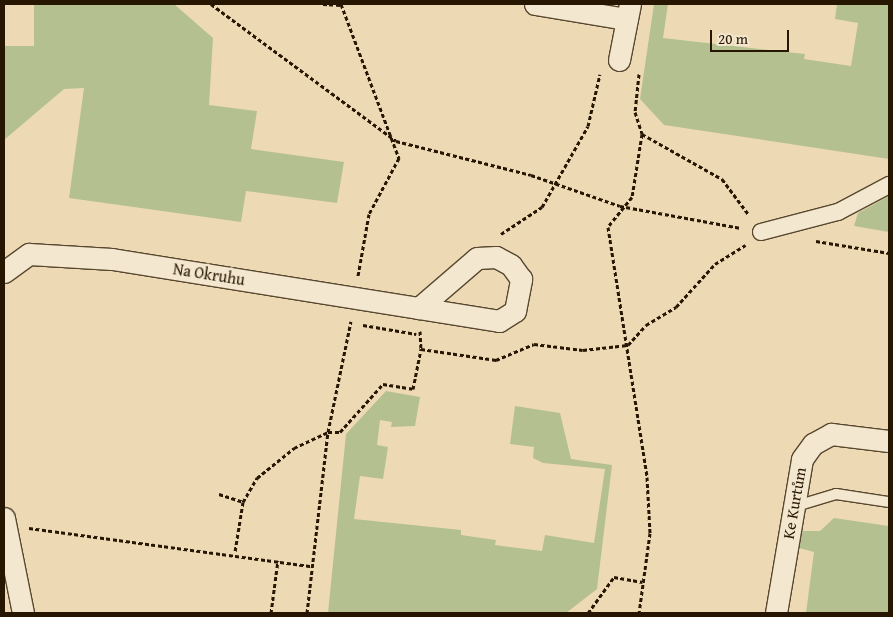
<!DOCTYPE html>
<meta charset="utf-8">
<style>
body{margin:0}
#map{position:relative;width:893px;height:617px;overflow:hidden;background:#eddab5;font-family:"Gentium Book Plus",serif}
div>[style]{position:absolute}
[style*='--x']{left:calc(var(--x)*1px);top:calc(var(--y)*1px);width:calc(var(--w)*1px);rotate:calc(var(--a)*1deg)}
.green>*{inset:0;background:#b5c090}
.path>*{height:3px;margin-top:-1.5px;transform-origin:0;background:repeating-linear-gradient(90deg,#261602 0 4px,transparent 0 6.5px)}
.roads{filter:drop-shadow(1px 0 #58472f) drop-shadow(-1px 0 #58472f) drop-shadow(0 1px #58472f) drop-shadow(0 -1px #58472f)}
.service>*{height:10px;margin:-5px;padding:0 5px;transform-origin:5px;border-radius:5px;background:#f3e7cf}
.pedestrian>*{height:16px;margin:-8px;padding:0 8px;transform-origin:8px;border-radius:8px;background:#f3e7cf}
.minor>*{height:21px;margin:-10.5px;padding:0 10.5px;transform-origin:10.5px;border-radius:10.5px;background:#f3e7cf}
span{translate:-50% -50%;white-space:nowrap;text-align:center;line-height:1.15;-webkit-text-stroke:5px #f3e7cf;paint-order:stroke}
.street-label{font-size:16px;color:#261602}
.frame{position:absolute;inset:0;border:5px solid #261602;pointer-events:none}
.scale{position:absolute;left:710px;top:30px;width:79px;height:22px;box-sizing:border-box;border:2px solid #261602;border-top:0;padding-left:6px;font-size:15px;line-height:18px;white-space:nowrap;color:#261602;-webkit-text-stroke:4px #f3e7cf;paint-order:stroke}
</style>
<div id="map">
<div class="green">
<i style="clip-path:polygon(34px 4px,174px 4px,213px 38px,209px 105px,257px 111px,251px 149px,344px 162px,337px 203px,246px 191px,241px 222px,69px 198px,84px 88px,64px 89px,4px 140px,4px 46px,34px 46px)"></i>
<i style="clip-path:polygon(654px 4px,668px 4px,663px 38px,805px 54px,804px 59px,851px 66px,858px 23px,835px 19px,837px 4px,889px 4px,889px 159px,664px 125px,640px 99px)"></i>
<i style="clip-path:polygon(889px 196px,889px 232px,854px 226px,858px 213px)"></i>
<i style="clip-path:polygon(386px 391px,420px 397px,415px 426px,391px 427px,392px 422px,380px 420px,377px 445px,388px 447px,383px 479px,360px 476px,354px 519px,461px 530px,461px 535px,496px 540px,495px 545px,542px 551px,545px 535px,594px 543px,605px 469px,543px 463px,533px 458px,534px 447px,510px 444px,515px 406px,560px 413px,571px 459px,612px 465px,597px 589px,566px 613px,328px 613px,346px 434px)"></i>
<i style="clip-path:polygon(834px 518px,889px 526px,889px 613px,806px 613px,814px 552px,799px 548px,802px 531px,820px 531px)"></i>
</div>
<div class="path">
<i style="--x:211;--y:4;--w:230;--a:36.5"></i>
<i style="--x:396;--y:141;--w:139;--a:14.1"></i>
<i style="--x:531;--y:175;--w:94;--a:19.2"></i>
<i style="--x:620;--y:206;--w:123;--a:10.3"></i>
<i style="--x:323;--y:4;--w:18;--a:3"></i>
<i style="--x:341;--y:4;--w:165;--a:69.4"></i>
<i style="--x:399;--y:158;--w:64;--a:118.2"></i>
<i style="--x:369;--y:214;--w:63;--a:100.1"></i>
<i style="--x:639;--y:74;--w:38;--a:96"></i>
<i style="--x:635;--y:112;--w:23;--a:72"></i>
<i style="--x:642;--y:134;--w:64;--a:99"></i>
<i style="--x:632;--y:197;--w:38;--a:129"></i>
<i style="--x:608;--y:227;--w:253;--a:81.1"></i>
<i style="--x:647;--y:477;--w:56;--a:86.9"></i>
<i style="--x:650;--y:533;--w:81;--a:97.8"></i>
<i style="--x:642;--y:134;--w:92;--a:29.4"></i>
<i style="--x:722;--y:179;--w:45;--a:53.1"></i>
<i style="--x:501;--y:234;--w:49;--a:-33.4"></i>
<i style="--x:542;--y:207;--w:93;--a:-60.4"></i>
<i style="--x:588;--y:126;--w:53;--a:-77"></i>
<i style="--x:816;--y:241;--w:74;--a:9.3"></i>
<i style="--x:363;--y:325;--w:54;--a:9.6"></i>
<i style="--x:420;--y:331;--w:18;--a:87"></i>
<i style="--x:421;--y:349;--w:76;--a:8.3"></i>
<i style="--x:496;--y:360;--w:41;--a:-22.8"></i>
<i style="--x:534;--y:344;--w:49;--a:7"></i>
<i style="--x:583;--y:350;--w:45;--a:-6.3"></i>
<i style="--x:628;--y:345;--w:27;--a:-48"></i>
<i style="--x:646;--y:325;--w:35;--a:-31"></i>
<i style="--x:676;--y:307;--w:58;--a:-47.8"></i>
<i style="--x:715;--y:264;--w:36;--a:-32"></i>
<i style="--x:219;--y:494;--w:25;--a:18"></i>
<i style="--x:243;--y:502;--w:51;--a:99.1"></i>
<i style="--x:243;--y:502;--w:28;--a:-60"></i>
<i style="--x:257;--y:478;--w:48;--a:-39"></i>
<i style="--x:294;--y:448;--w:38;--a:-25"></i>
<i style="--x:328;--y:432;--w:12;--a:0"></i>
<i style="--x:340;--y:432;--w:64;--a:-48.1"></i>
<i style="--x:383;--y:384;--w:30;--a:9"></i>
<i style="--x:413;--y:389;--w:41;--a:-78.7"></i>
<i style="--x:29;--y:528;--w:285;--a:7.7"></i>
<i style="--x:271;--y:613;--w:53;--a:-82.5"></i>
<i style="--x:307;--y:613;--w:182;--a:-83.4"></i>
<i style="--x:328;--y:432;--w:113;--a:-78.3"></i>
<i style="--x:588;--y:613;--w:44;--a:-54.2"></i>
<i style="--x:614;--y:577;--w:29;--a:10"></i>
</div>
<div class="roads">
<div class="service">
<i style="--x:793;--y:507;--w:45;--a:-16.8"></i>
<i style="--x:836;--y:494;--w:54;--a:8.6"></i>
</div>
<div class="pedestrian">
<i style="--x:761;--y:232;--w:80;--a:-14.6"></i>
<i style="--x:838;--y:212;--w:58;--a:-27.9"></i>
</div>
<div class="minor">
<i style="--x:535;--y:4;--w:93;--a:9.3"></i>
<i style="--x:619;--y:60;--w:57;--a:-78.9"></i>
<i style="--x:4;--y:272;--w:31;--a:-36"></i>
<i style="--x:29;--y:254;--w:83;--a:3.4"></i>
<i style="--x:112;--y:259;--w:392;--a:9.1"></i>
<i style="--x:499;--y:321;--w:19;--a:-32"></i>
<i style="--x:515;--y:311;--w:33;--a:-79"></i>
<i style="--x:521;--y:279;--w:17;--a:-126"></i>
<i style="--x:511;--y:265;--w:17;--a:-152"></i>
<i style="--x:496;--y:257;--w:19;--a:177"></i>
<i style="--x:477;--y:258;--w:77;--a:139.2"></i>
<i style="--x:4;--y:518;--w:97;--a:78.7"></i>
<i style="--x:776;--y:613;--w:156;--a:-80.4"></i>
<i style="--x:802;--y:459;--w:19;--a:-54"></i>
<i style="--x:813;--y:444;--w:21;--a:-29"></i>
<i style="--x:831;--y:434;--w:58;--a:6.9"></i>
</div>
</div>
<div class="street-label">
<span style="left:209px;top:274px;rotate:9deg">Na Okruhu</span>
<span style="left:794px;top:503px;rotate:-80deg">Ke Kurtům</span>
</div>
<div class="frame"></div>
<div class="scale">20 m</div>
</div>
